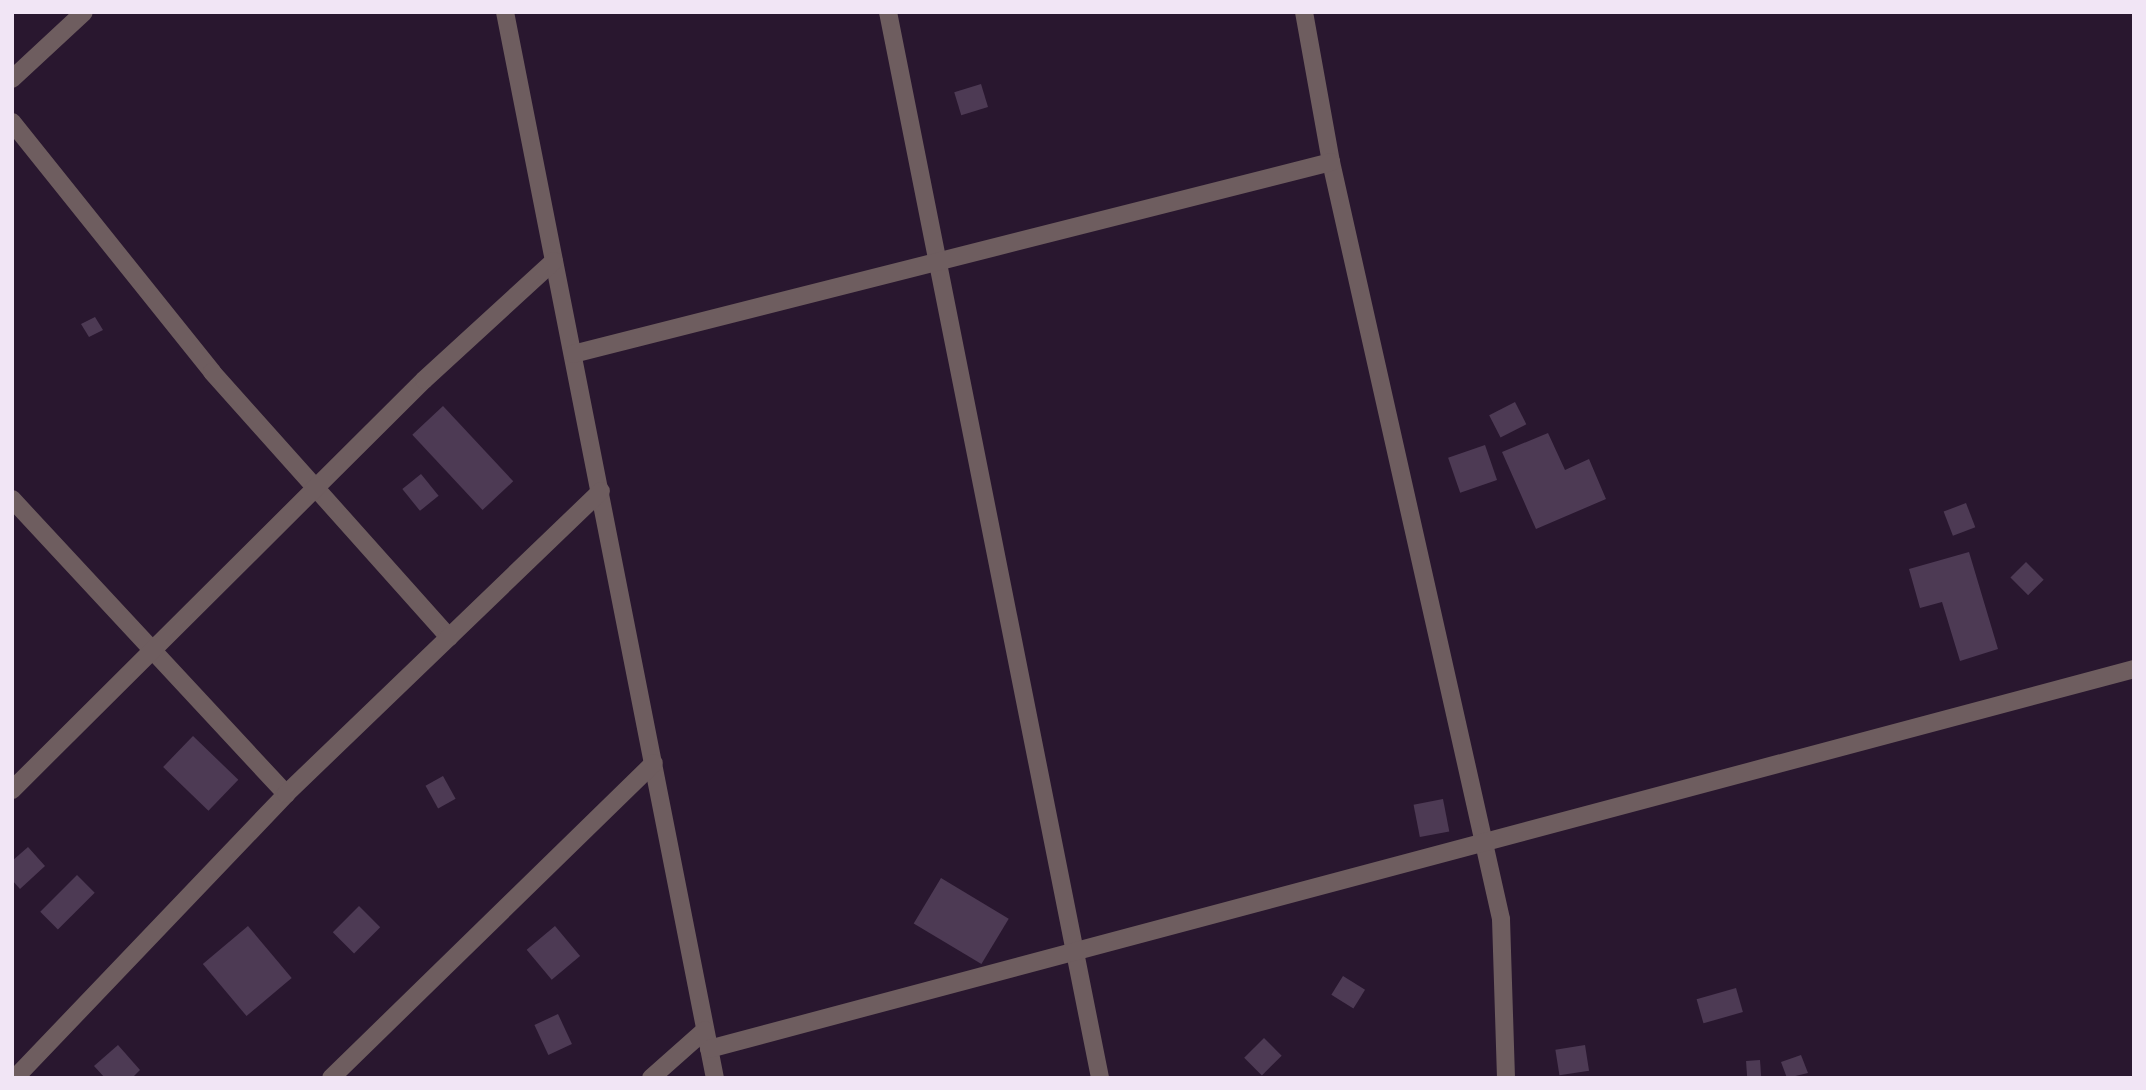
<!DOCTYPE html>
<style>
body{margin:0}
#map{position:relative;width:2146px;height:1090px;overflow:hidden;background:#29172f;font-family:Lato,sans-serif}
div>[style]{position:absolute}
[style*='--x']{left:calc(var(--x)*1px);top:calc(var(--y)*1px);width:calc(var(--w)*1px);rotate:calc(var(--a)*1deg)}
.building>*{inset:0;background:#4d3a54;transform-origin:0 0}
.street>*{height:18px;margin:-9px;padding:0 9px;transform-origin:9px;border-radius:9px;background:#6e5d5f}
span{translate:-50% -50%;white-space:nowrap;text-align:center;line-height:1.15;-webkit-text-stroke:7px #29172f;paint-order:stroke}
.frame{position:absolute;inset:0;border:14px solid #f1e5f5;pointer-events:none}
</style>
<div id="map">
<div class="building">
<i style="left:981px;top:84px;width:24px;height:28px;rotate:73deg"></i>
<i style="clip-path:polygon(95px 317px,103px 330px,89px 337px,81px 324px)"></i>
<i style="left:1515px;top:402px;width:25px;height:29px;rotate:63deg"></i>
<i style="left:443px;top:406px;width:103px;height:42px;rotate:47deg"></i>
<i style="clip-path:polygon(1548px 433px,1565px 470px,1589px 459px,1606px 499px,1536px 529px,1502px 452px)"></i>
<i style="left:1485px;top:445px;width:37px;height:39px;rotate:71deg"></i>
<i style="left:421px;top:474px;width:28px;height:24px;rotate:51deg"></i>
<i style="left:1966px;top:503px;width:26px;height:24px;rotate:69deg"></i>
<i style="clip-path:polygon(1969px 552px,1998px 649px,1960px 661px,1942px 602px,1920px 608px,1909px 569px)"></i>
<i style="left:2026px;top:562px;width:25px;height:22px;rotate:45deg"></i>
<i style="left:193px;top:736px;width:63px;height:43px;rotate:44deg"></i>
<i style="left:443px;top:776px;width:26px;height:20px;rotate:61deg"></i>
<i style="left:1443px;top:799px;width:33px;height:30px;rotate:79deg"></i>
<i style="clip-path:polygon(28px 847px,45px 866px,20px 889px,12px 880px,12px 861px)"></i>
<i style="left:77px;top:875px;width:25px;height:52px;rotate:45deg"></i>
<i style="left:941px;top:878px;width:79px;height:53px;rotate:31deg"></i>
<i style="left:359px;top:906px;width:30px;height:37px;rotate:45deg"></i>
<i style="left:248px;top:926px;width:68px;height:59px;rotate:50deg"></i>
<i style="left:555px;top:926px;width:39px;height:37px;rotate:50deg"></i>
<i style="left:1343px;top:976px;width:26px;height:22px;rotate:32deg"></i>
<i style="left:1736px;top:988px;width:25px;height:41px;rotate:74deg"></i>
<i style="left:558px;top:1014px;width:33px;height:26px;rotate:65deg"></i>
<i style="left:1264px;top:1038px;width:25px;height:28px;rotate:45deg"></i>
<i style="clip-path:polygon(118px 1045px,140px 1070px,132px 1078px,105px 1078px,94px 1066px)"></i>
<i style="left:1585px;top:1045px;width:26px;height:30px;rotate:81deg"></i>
<i style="clip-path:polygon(1801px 1055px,1808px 1073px,1787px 1078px,1781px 1062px)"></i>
<i style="left:1760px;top:1060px;width:16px;height:14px;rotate:86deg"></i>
</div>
<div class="street">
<i style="--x:505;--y:12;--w:1086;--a:78.86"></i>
<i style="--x:888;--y:12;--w:1087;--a:78.75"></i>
<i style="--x:1304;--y:12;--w:152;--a:79.8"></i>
<i style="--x:1331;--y:162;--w:776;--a:77.34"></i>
<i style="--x:1501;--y:919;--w:159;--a:88.2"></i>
<i style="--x:12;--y:79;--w:98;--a:-42.9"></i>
<i style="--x:12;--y:122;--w:320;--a:51.3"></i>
<i style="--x:212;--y:372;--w:356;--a:48.2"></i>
<i style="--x:573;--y:354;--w:782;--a:-14.21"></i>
<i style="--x:12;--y:499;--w:403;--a:47.1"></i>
<i style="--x:12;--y:790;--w:581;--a:-44.86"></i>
<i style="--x:424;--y:380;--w:176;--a:-42.5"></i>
<i style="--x:709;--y:1049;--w:1475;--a:-14.93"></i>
<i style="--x:15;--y:1078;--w:393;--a:-46.3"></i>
<i style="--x:286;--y:794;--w:437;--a:-43.9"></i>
<i style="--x:331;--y:1078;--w:451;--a:-44.3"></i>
<i style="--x:651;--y:1078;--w:72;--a:-41.6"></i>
</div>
<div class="frame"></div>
</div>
